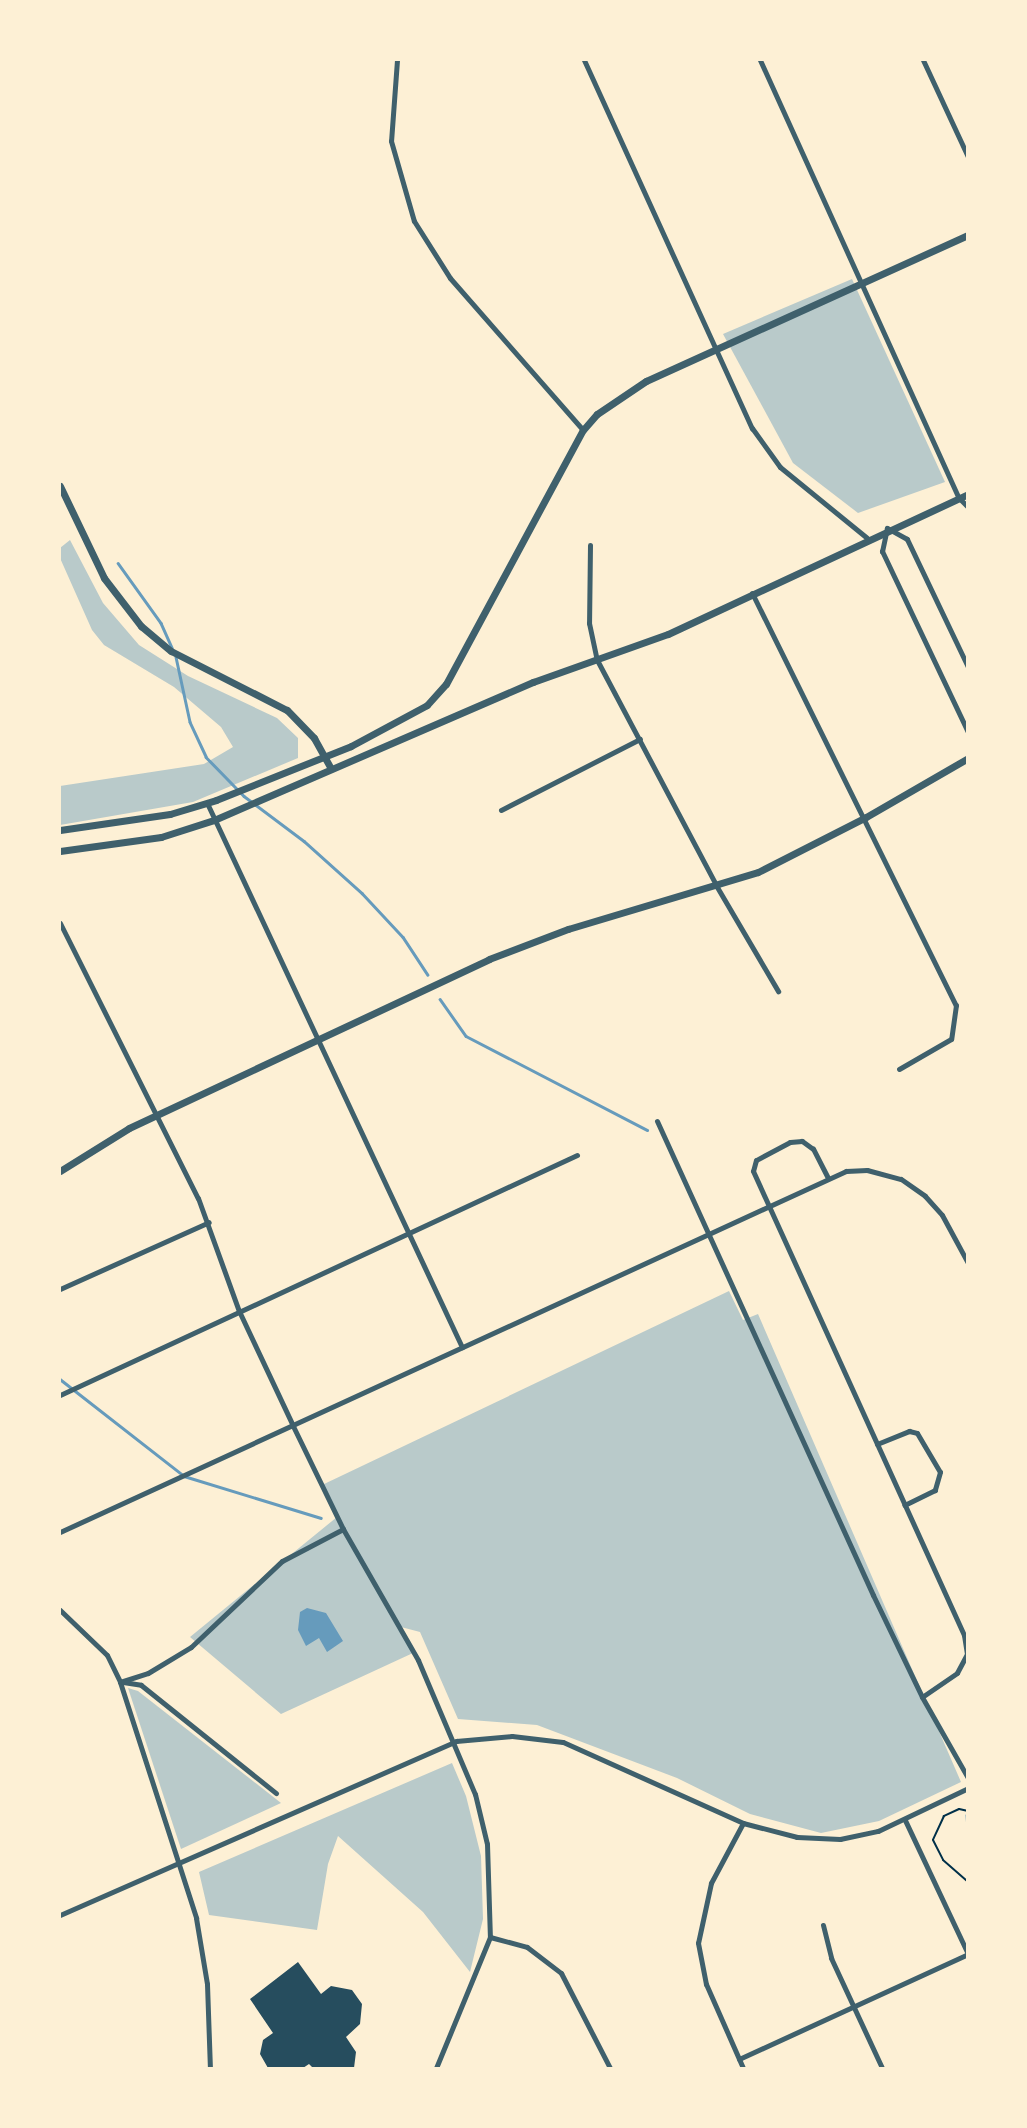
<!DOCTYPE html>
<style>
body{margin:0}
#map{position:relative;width:1027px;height:2128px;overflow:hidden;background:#fdf0d5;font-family:"Exo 2",sans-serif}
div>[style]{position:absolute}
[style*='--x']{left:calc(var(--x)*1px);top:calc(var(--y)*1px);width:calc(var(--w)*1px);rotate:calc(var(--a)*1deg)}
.green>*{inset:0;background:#b9caca}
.water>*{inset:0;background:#669bbc}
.stream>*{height:2.5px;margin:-1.25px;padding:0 1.25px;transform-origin:1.25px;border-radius:1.25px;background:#669bbc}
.building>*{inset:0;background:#264d5e}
.path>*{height:2px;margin:-1px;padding:0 1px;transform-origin:1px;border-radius:1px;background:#003049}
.minor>*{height:5px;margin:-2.5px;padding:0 2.5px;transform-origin:2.5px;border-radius:2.5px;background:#3f606c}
.tertiary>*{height:7px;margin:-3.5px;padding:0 3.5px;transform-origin:3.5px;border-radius:3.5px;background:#3f606c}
span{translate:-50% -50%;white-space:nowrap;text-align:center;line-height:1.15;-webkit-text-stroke:7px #fdf0d5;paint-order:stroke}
.frame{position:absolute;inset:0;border:61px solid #fdf0d5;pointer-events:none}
</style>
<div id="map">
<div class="green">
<i style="clip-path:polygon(852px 279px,945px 482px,858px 513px,793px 463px,723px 334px)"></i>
<i style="clip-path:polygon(70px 540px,103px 603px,139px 645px,188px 676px,277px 718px,298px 738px,298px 758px,193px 802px,60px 825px,60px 786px,204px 764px,233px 747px,221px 727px,174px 687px,104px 645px,92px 630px,60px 558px,60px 548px)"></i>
<i style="clip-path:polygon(729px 1291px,743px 1320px,758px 1314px,961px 1782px,879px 1821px,821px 1833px,750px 1814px,677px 1778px,537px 1725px,458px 1719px,420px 1632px,401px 1627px,413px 1653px,281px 1714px,190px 1637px,337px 1517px,322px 1485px)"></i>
<i style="clip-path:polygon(128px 1688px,138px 1691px,281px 1803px,181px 1849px)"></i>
<i style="clip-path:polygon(452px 1763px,466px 1796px,481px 1856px,483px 1919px,470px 1972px,423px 1912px,338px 1836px,328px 1864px,317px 1930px,209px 1915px,199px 1872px)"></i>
</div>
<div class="water">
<i style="clip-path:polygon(307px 1608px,326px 1613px,343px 1641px,327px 1652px,319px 1638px,306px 1646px,298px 1630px,300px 1612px)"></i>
</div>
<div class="stream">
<i style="--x:118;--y:563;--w:74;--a:54.4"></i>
<i style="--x:161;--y:623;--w:27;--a:66"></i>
<i style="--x:176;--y:657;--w:66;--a:77.8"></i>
<i style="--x:190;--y:722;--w:38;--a:65"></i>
<i style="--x:206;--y:757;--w:54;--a:45.7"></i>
<i style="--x:244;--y:796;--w:75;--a:36.9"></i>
<i style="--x:304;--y:841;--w:78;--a:41.9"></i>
<i style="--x:362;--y:893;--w:60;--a:47"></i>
<i style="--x:403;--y:937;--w:45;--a:56.7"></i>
<i style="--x:440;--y:999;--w:45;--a:54.9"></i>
<i style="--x:466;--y:1036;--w:204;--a:27.4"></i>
<i style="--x:60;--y:1379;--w:157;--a:38"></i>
<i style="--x:184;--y:1476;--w:143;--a:17"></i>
<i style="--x:967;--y:1815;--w:16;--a:86"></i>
</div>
<div class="building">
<i style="clip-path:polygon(298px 1962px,321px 1994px,331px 1986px,352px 1990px,362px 2004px,360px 2024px,346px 2037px,356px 2052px,354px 2068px,313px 2068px,309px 2064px,303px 2068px,268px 2068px,260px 2054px,263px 2040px,273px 2033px,250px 1999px)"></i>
</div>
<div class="path">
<i style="--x:968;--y:1811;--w:9;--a:-167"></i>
<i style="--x:959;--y:1809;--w:17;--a:155"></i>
<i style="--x:944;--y:1816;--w:26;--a:115"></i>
<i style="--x:933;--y:1840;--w:22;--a:63"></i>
<i style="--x:943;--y:1860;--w:33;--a:41"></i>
</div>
<div class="minor">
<i style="--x:397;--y:60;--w:81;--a:94.2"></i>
<i style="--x:391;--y:141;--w:83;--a:74"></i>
<i style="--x:414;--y:221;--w:67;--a:57.7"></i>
<i style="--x:450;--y:278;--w:202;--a:48.8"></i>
<i style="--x:584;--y:60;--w:405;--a:65.5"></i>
<i style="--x:752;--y:428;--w:48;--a:54.3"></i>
<i style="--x:780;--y:467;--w:112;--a:39.2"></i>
<i style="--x:760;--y:60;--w:481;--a:65.6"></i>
<i style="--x:959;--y:498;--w:13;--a:45"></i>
<i style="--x:923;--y:60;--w:107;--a:65.1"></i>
<i style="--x:590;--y:545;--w:78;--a:90.7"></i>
<i style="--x:589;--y:623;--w:38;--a:78"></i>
<i style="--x:597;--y:660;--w:257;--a:62.1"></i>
<i style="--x:717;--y:887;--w:121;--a:59.6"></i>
<i style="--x:752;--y:593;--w:460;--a:63.7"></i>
<i style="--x:956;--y:1005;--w:34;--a:98"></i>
<i style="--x:951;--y:1039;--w:60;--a:150"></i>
<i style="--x:968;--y:667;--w:142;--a:-115.5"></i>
<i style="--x:907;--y:539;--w:23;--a:-151"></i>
<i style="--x:887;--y:528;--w:24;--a:102"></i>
<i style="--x:882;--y:551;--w:200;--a:64.6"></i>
<i style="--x:207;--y:803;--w:601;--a:64.89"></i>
<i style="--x:501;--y:810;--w:156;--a:-27.1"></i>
<i style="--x:60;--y:923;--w:308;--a:63.4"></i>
<i style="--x:198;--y:1198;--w:120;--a:70.1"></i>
<i style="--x:239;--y:1311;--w:127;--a:64.8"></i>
<i style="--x:293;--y:1426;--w:114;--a:64.1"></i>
<i style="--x:343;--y:1529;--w:151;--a:60.2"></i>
<i style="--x:418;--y:1660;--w:146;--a:67"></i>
<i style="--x:475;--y:1794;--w:51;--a:76.5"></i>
<i style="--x:487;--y:1844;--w:93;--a:88.2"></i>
<i style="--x:490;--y:1937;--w:142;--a:112.4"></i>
<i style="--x:657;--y:1121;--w:521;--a:65.5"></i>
<i style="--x:873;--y:1595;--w:113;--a:64.3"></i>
<i style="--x:922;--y:1697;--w:93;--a:60.4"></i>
<i style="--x:828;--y:1178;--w:33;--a:-117"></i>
<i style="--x:813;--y:1149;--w:14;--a:-144"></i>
<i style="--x:802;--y:1141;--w:12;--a:175"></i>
<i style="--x:790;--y:1142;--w:38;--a:152"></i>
<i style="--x:756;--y:1160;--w:11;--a:105"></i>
<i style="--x:753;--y:1171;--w:510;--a:65.55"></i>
<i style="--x:964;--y:1635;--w:19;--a:81"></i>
<i style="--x:967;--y:1654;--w:21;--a:118"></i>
<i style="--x:957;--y:1673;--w:42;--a:145.6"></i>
<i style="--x:60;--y:1289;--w:163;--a:-24.2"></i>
<i style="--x:60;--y:1395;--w:570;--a:-24.9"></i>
<i style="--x:877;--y:1444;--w:35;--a:-22"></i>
<i style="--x:909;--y:1431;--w:8;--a:14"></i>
<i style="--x:917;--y:1433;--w:45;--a:59.5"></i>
<i style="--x:940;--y:1472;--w:19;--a:106"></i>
<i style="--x:935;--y:1490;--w:34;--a:154"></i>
<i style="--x:60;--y:1532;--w:865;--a:-24.67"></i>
<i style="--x:846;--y:1171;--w:21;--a:-3"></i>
<i style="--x:867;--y:1170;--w:35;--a:15"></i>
<i style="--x:901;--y:1179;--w:29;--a:35"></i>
<i style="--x:925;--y:1196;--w:25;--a:48"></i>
<i style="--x:942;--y:1215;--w:55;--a:61.6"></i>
<i style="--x:60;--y:1610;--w:65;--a:43.8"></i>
<i style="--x:107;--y:1655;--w:30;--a:64"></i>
<i style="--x:120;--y:1682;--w:248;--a:72.1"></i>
<i style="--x:196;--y:1918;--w:67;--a:80.5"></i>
<i style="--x:207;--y:1984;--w:84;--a:88"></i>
<i style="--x:120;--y:1682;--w:29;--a:-18"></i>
<i style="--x:148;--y:1673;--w:50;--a:-31.2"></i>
<i style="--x:191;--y:1647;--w:125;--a:-43.4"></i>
<i style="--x:282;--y:1561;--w:69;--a:-27.7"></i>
<i style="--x:123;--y:1682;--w:18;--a:9"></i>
<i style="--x:141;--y:1685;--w:173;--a:38.7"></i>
<i style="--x:743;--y:1823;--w:68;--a:118.1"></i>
<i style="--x:711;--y:1883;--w:61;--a:102.2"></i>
<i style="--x:698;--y:1943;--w:42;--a:79"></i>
<i style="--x:706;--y:1984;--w:92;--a:66.2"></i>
<i style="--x:60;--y:1915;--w:433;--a:-23.7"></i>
<i style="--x:456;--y:1741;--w:56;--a:-5.1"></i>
<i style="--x:512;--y:1736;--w:51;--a:6.7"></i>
<i style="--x:563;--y:1742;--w:197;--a:24.2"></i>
<i style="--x:743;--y:1823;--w:56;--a:14.5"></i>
<i style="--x:797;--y:1837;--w:43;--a:2.7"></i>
<i style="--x:840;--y:1839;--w:39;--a:-12"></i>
<i style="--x:878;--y:1831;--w:100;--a:-25.5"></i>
<i style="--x:823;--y:1925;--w:34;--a:76"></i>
<i style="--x:831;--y:1958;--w:121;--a:65.1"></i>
<i style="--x:490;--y:1937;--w:38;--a:15"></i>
<i style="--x:527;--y:1947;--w:43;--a:37.4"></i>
<i style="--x:561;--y:1973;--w:107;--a:62.7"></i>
<i style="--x:739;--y:2059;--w:252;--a:-24.6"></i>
<i style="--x:968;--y:1954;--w:148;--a:-115.2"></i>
</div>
<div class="tertiary">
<i style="--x:60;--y:486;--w:102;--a:64.4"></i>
<i style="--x:104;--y:578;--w:61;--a:52.4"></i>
<i style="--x:141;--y:626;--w:39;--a:40"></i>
<i style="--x:171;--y:651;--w:130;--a:27"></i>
<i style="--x:287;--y:710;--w:39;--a:46"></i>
<i style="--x:314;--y:738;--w:35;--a:61"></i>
<i style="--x:60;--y:830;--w:111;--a:-8.3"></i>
<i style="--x:170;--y:814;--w:48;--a:-16.9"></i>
<i style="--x:216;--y:800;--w:145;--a:-21.8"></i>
<i style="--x:351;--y:746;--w:86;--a:-28.3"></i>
<i style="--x:427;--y:705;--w:28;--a:-48"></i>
<i style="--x:446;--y:684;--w:289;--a:-61.7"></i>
<i style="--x:583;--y:430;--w:21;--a:-49"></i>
<i style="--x:597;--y:414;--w:59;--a:-34"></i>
<i style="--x:646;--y:381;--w:354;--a:-24.4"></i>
<i style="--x:60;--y:851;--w:102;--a:-7.9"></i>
<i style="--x:161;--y:837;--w:56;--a:-17.8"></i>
<i style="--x:214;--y:820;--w:348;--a:-23.4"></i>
<i style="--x:533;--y:682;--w:143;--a:-19.6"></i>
<i style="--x:668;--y:634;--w:331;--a:-25"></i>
<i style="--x:60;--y:1171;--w:81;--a:-31.9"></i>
<i style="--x:129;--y:1128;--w:398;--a:-25.1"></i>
<i style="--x:489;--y:959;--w:85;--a:-20.8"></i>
<i style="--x:568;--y:929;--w:198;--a:-16.7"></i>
<i style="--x:758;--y:872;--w:121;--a:-27"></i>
<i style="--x:866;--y:817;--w:118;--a:-30"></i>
</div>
<div class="frame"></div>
</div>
